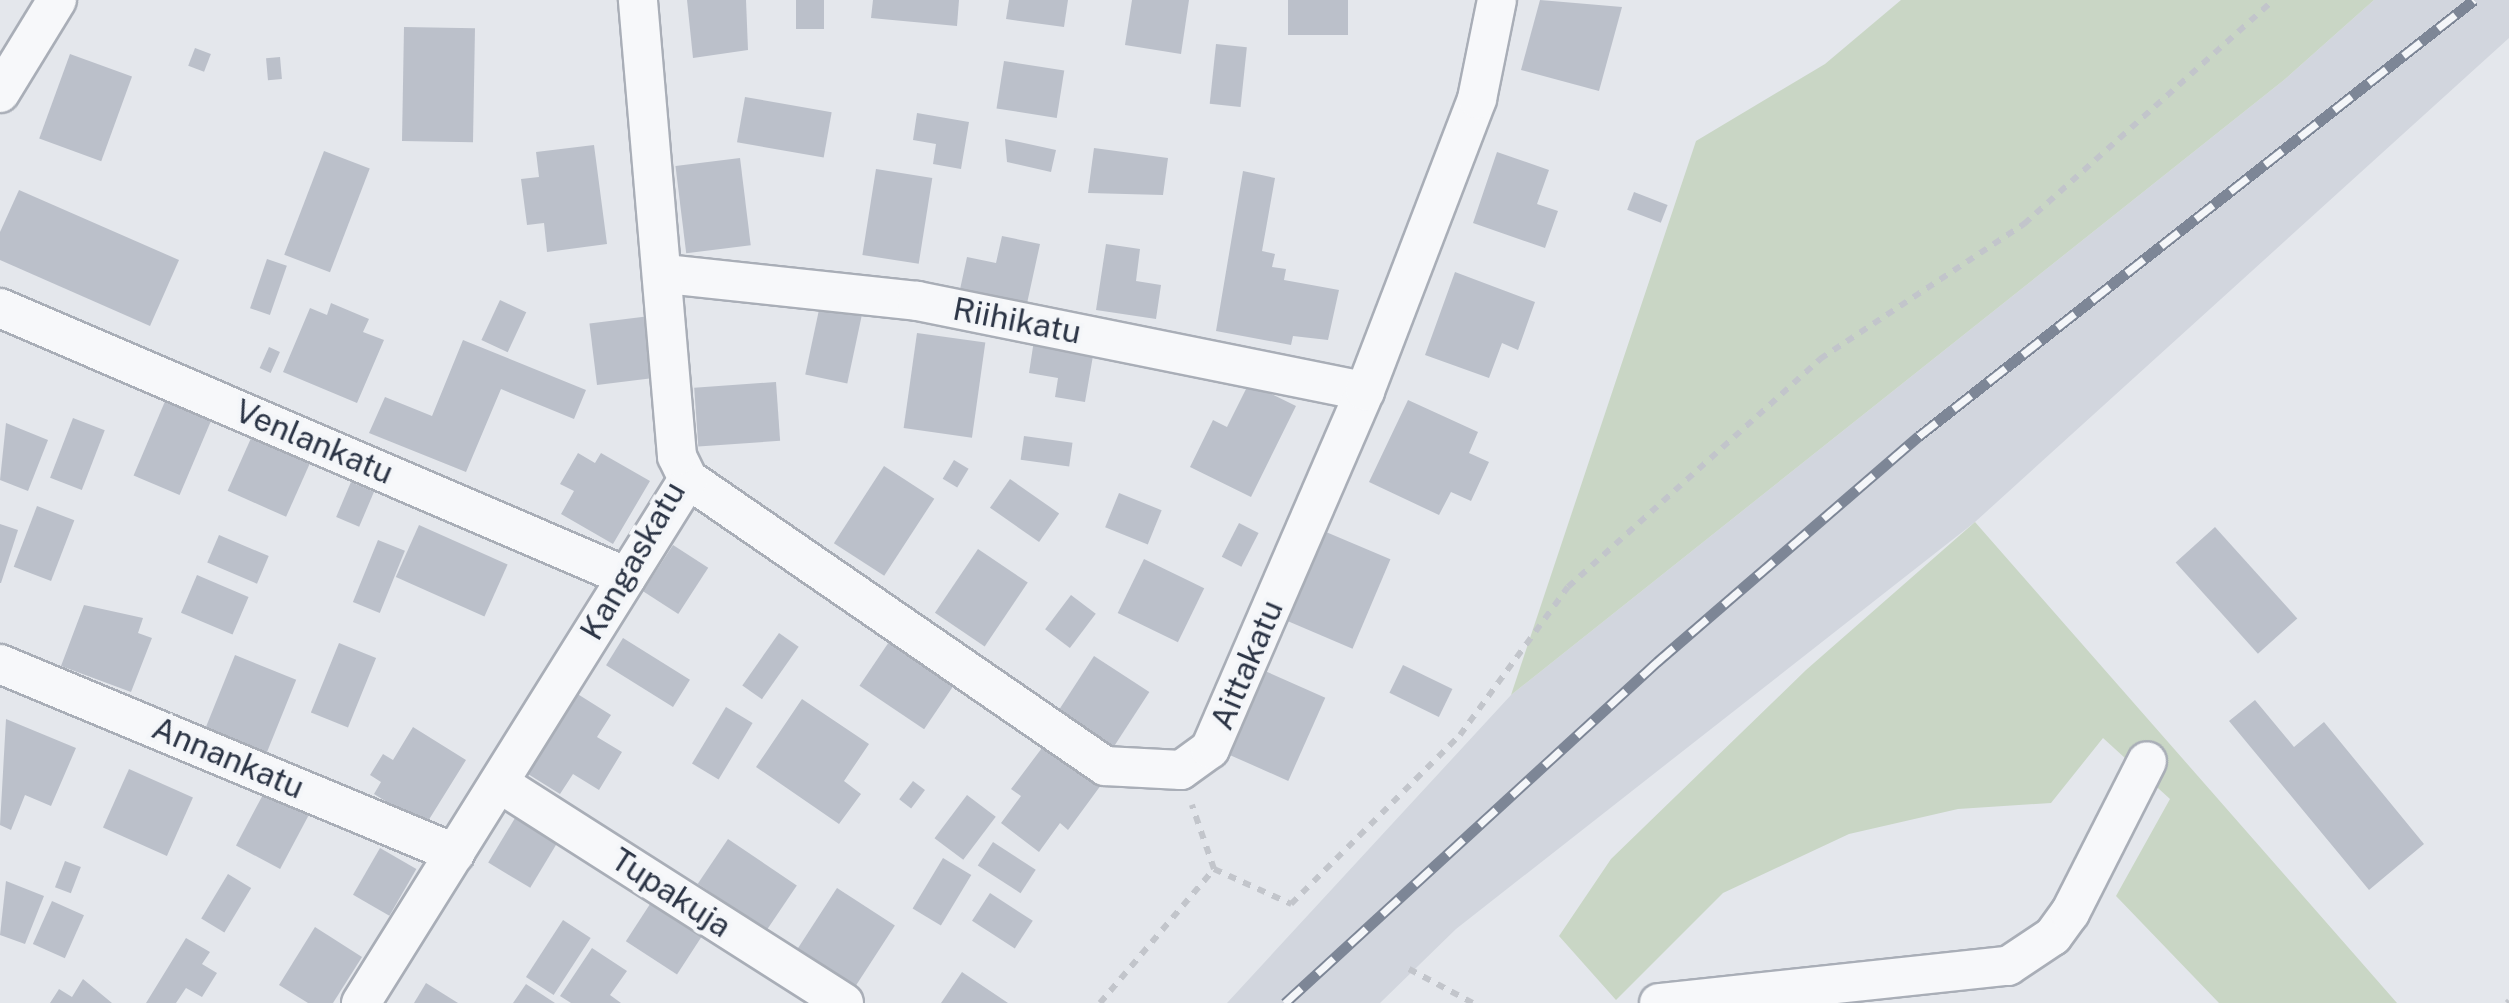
<!DOCTYPE html>
<style>
body{margin:0}
#map{position:relative;width:2509px;height:1003px;overflow:hidden;background:#e4e7ec;font-family:"Public Sans",sans-serif}
div>[style]{position:absolute}
[style*='--x']{left:calc(var(--x)*1px);top:calc(var(--y)*1px);width:calc(var(--w)*1px);rotate:calc(var(--a)*1deg)}
.built>*{inset:0;background:#d2d6de}
.green>*{inset:0;background:#c9d6c5}
.building>*{inset:0;background:#bbc0ca;transform-origin:0 0}
.path>*{height:6px;margin-top:-3px;transform-origin:0;background:repeating-linear-gradient(90deg,#c2c5cb 0 8px,transparent 0 16px)}
.roads{filter:drop-shadow(2px 0 #a9aeb7) drop-shadow(-2px 0 #a9aeb7) drop-shadow(0 2px #a9aeb7) drop-shadow(0 -2px #a9aeb7)}
.minor>*{height:38px;margin:-19px;padding:0 19px;transform-origin:19px;border-radius:19px;background:#f7f8fa}
.rail>*{height:11px;margin-top:-5.5px;transform-origin:0;background:repeating-linear-gradient(90deg,#f4f6f9 0 22px,#7d8696 0 44px);box-sizing:border-box;border-block:2px solid #7d8696}
span{translate:-50% -50%;white-space:nowrap;text-align:center;line-height:1.15;-webkit-text-stroke:8px #f4f6f9;paint-order:stroke}
.street-label{font-size:32px;color:#2b3445}
</style>
<div id="map">
<div class="built">
<i style="clip-path:polygon(2374px 0,2509px 0,2509px 38px,1975px 522px,1456px 929px,1380px 1003px,1227px 1003px,1511px 695px,2284px 80px)"></i>
</div>
<div class="green">
<i style="clip-path:polygon(1901px 0,2374px 0,2284px 80px,1511px 695px,1696px 141px,1825px 64px)"></i>
<i style="clip-path:polygon(1975px 522px,2397px 1003px,2219px 1003px,2116px 896px,2170px 799px,2103px 738px,2051px 803px,1958px 809px,1849px 834px,1723px 893px,1616px 1000px,1559px 936px,1611px 859px,1806px 670px)"></i>
</div>
<div class="building">
<i style="clip-path:polygon(687px 0,746px 0,748px 50px,693px 58px)"></i>
<i style="left:796px;top:0;width:28px;height:29px"></i>
<i style="clip-path:polygon(873px 0,959px 0,957px 26px,871px 18px)"></i>
<i style="clip-path:polygon(1009px 0,1068px 0,1064px 27px,1006px 19px)"></i>
<i style="clip-path:polygon(1132px 0,1189px 0,1181px 54px,1125px 45px)"></i>
<i style="left:1288px;top:0;width:60px;height:35px"></i>
<i style="clip-path:polygon(1540px 0,1622px 7px,1599px 91px,1521px 70px)"></i>
<i style="left:404px;top:27px;width:71px;height:114px;rotate:1deg"></i>
<i style="left:1216px;top:44px;width:31px;height:60px;rotate:6deg"></i>
<i style="left:195px;top:48px;width:17px;height:19px;rotate:21deg"></i>
<i style="left:70px;top:54px;width:66px;height:90px;rotate:20deg"></i>
<i style="left:280px;top:57px;width:22px;height:14px;rotate:85deg"></i>
<i style="left:1004px;top:61px;width:61px;height:48px;rotate:9deg"></i>
<i style="left:745px;top:97px;width:88px;height:46px;rotate:10deg"></i>
<i style="clip-path:polygon(917px 113px,969px 122px,961px 169px,933px 164px,936px 144px,913px 140px)"></i>
<i style="clip-path:polygon(1005px 139px,1056px 150px,1051px 172px,1007px 162px)"></i>
<i style="clip-path:polygon(594px 145px,607px 244px,547px 252px,544px 223px,527px 225px,521px 179px,539px 177px,536px 152px)"></i>
<i style="clip-path:polygon(1094px 148px,1168px 158px,1163px 195px,1088px 193px)"></i>
<i style="left:324px;top:151px;width:49px;height:111px;rotate:21deg"></i>
<i style="clip-path:polygon(1497px 152px,1549px 170px,1537px 204px,1558px 211px,1545px 248px,1473px 223px)"></i>
<i style="left:740px;top:158px;width:88px;height:65px;rotate:83deg"></i>
<i style="left:876px;top:169px;width:57px;height:87px;rotate:9deg"></i>
<i style="clip-path:polygon(1243px 171px,1275px 178px,1262px 251px,1275px 254px,1272px 267px,1286px 269px,1284px 280px,1339px 290px,1328px 340px,1293px 336px,1291px 345px,1216px 331px)"></i>
<i style="clip-path:polygon(19px 190px,179px 260px,150px 326px,0 260px,0 232px)"></i>
<i style="left:1634px;top:192px;width:36px;height:19px;rotate:21deg"></i>
<i style="clip-path:polygon(1002px 236px,1040px 244px,1026px 308px,959px 294px,967px 257px,996px 263px)"></i>
<i style="clip-path:polygon(1106px 244px,1140px 249px,1136px 281px,1161px 285px,1156px 319px,1096px 310px)"></i>
<i style="left:267px;top:259px;width:21px;height:52px;rotate:19deg"></i>
<i style="clip-path:polygon(1455px 272px,1535px 302px,1518px 350px,1502px 343px,1489px 378px,1425px 355px)"></i>
<i style="left:500px;top:300px;width:29px;height:44px;rotate:25deg"></i>
<i style="clip-path:polygon(331px 303px,369px 319px,363px 332px,384px 340px,357px 403px,283px 372px,310px 308px,327px 315px)"></i>
<i style="left:820px;top:305px;width:43px;height:71px;rotate:12deg"></i>
<i style="left:650px;top:316px;width:62px;height:61px;rotate:83deg"></i>
<i style="left:917px;top:333px;width:69px;height:96px;rotate:8deg"></i>
<i style="clip-path:polygon(463px 340px,586px 390px,574px 419px,501px 389px,466px 472px,369px 433px,385px 397px,432px 416px)"></i>
<i style="clip-path:polygon(1034px 340px,1094px 350px,1085px 402px,1055px 397px,1058px 378px,1029px 373px)"></i>
<i style="left:269px;top:347px;width:12px;height:23px;rotate:24deg"></i>
<i style="left:776px;top:382px;width:59px;height:82px;rotate:86deg"></i>
<i style="clip-path:polygon(1249px 383px,1296px 406px,1251px 497px,1190px 467px,1213px 420px,1227px 427px)"></i>
<i style="left:166px;top:399px;width:50px;height:83px;rotate:23deg"></i>
<i style="clip-path:polygon(1408px 400px,1478px 432px,1469px 453px,1489px 462px,1471px 501px,1451px 492px,1439px 515px,1369px 482px)"></i>
<i style="left:73px;top:418px;width:34px;height:64px;rotate:21deg"></i>
<i style="clip-path:polygon(6px 423px,48px 440px,28px 491px,0 480px)"></i>
<i style="left:252px;top:436px;width:64px;height:60px;rotate:24deg"></i>
<i style="left:1024px;top:436px;width:49px;height:24px;rotate:8deg"></i>
<i style="clip-path:polygon(578px 453px,595px 463px,601px 453px,650px 481px,613px 544px,561px 514px,574px 491px,560px 484px)"></i>
<i style="left:954px;top:460px;width:17px;height:22px;rotate:31deg"></i>
<i style="left:884px;top:466px;width:60px;height:92px;rotate:33deg"></i>
<i style="left:1010px;top:479px;width:60px;height:35px;rotate:35deg"></i>
<i style="left:351px;top:482px;width:25px;height:38px;rotate:23deg"></i>
<i style="left:1119px;top:493px;width:46px;height:37px;rotate:22deg"></i>
<i style="left:37px;top:506px;width:40px;height:65px;rotate:21deg"></i>
<i style="left:1239px;top:523px;width:22px;height:38px;rotate:27deg"></i>
<i style="clip-path:polygon(0 524px,18px 530px,1px 583px,0 583px)"></i>
<i style="left:419px;top:525px;width:97px;height:57px;rotate:24deg"></i>
<i style="left:2215px;top:527px;width:123px;height:53px;rotate:48deg"></i>
<i style="left:1326px;top:532px;width:70px;height:97px;rotate:23deg"></i>
<i style="left:219px;top:535px;width:54px;height:30px;rotate:23deg"></i>
<i style="left:378px;top:540px;width:29px;height:67px;rotate:22deg"></i>
<i style="left:673px;top:545px;width:42px;height:55px;rotate:33deg"></i>
<i style="left:978px;top:549px;width:60px;height:77px;rotate:34deg"></i>
<i style="left:1144px;top:559px;width:67px;height:60px;rotate:26deg"></i>
<i style="left:197px;top:575px;width:56px;height:41px;rotate:23deg"></i>
<i style="left:1071px;top:595px;width:31px;height:43px;rotate:37deg"></i>
<i style="clip-path:polygon(84px 605px,143px 618px,138px 633px,152px 638px,131px 692px,61px 666px)"></i>
<i style="left:779px;top:633px;width:24px;height:64px;rotate:35deg"></i>
<i style="left:893px;top:636px;width:78px;height:60px;rotate:34deg"></i>
<i style="left:623px;top:638px;width:79px;height:32px;rotate:32deg"></i>
<i style="left:339px;top:643px;width:40px;height:75px;rotate:22deg"></i>
<i style="left:235px;top:655px;width:66px;height:83px;rotate:22deg"></i>
<i style="left:1094px;top:656px;width:66px;height:68px;rotate:33deg"></i>
<i style="left:1403px;top:665px;width:55px;height:31px;rotate:26deg"></i>
<i style="left:1265px;top:671px;width:66px;height:91px;rotate:24deg"></i>
<i style="clip-path:polygon(576px 693px,611px 715px,597px 737px,622px 752px,599px 790px,573px 774px,560px 794px,528px 774px)"></i>
<i style="clip-path:polygon(802px 699px,869px 744px,844px 781px,861px 794px,839px 824px,756px 767px)"></i>
<i style="clip-path:polygon(2255px 700px,2294px 747px,2324px 722px,2424px 844px,2369px 890px,2229px 721px)"></i>
<i style="left:726px;top:707px;width:31px;height:66px;rotate:31deg"></i>
<i style="clip-path:polygon(6px 719px,76px 748px,51px 806px,25px 795px,11px 830px,0 825px)"></i>
<i style="clip-path:polygon(413px 727px,466px 760px,425px 826px,374px 794px,381px 782px,370px 775px,383px 754px,393px 760px)"></i>
<i style="clip-path:polygon(1048px 740px,1104px 781px,1068px 830px,1060px 823px,1039px 852px,1001px 823px,1021px 796px,1011px 789px)"></i>
<i style="left:129px;top:769px;width:70px;height:64px;rotate:24deg"></i>
<i style="left:913px;top:781px;width:15px;height:23px;rotate:37deg"></i>
<i style="left:266px;top:789px;width:50px;height:64px;rotate:28deg"></i>
<i style="left:967px;top:795px;width:36px;height:54px;rotate:37deg"></i>
<i style="left:515px;top:818px;width:49px;height:52px;rotate:31deg"></i>
<i style="left:728px;top:839px;width:83px;height:54px;rotate:34deg"></i>
<i style="left:993px;top:842px;width:51px;height:28px;rotate:33deg"></i>
<i style="left:380px;top:848px;width:42px;height:54px;rotate:30deg"></i>
<i style="left:943px;top:858px;width:33px;height:59px;rotate:31deg"></i>
<i style="left:65px;top:861px;width:17px;height:28px;rotate:21deg"></i>
<i style="left:228px;top:874px;width:27px;height:52px;rotate:31deg"></i>
<i style="clip-path:polygon(6px 881px,44px 896px,25px 944px,0 935px)"></i>
<i style="left:837px;top:888px;width:69px;height:75px;rotate:33deg"></i>
<i style="left:990px;top:893px;width:51px;height:33px;rotate:33deg"></i>
<i style="left:52px;top:901px;width:35px;height:47px;rotate:24deg"></i>
<i style="left:652px;top:901px;width:61px;height:48px;rotate:33deg"></i>
<i style="left:563px;top:920px;width:33px;height:68px;rotate:33deg"></i>
<i style="clip-path:polygon(315px 927px,362px 957px,333px 1003px,308px 1003px,279px 985px)"></i>
<i style="clip-path:polygon(186px 938px,210px 952px,202px 964px,217px 973px,202px 997px,186px 988px,176px 1003px,146px 1003px)"></i>
<i style="clip-path:polygon(592px 948px,627px 971px,610px 995px,621px 1003px,571px 1003px,560px 996px)"></i>
<i style="clip-path:polygon(962px 972px,1008px 1003px,941px 1003px)"></i>
<i style="clip-path:polygon(83px 979px,112px 1003px,50px 1003px,59px 989px,72px 997px)"></i>
<i style="clip-path:polygon(426px 983px,458px 1003px,414px 1003px)"></i>
<i style="clip-path:polygon(526px 984px,555px 1003px,513px 1003px)"></i>
</div>
<div class="path">
<i style="--x:1214;--y:869;--w:85;--a:24.4"></i>
<i style="--x:1291;--y:904;--w:239;--a:-45"></i>
<i style="--x:1460;--y:735;--w:183;--a:-53.9"></i>
<i style="--x:1568;--y:587;--w:340;--a:-42.1"></i>
<i style="--x:1820;--y:359;--w:245;--a:-33.5"></i>
<i style="--x:2024;--y:224;--w:336;--a:-41.9"></i>
<i style="--x:1409;--y:969;--w:72;--a:28"></i>
<i style="--x:1100;--y:1003;--w:176;--a:-49.6"></i>
<i style="--x:1214;--y:869;--w:68;--a:-109"></i>
<i style="--x:2507;--y:1003;--w:3;--a:-45"></i>
</div>
<div class="roads">
<div class="minor">
<i style="--x:0;--y:93;--w:109;--a:-58.5"></i>
<i style="--x:665;--y:274;--w:253;--a:6.1"></i>
<i style="--x:917;--y:301;--w:457;--a:11.4"></i>
<i style="--x:0;--y:308;--w:682;--a:23.22"></i>
<i style="--x:688;--y:479;--w:506;--a:34.54"></i>
<i style="--x:1105;--y:766;--w:76;--a:3"></i>
<i style="--x:1181;--y:770;--w:36;--a:-36"></i>
<i style="--x:1210;--y:749;--w:390;--a:-66.6"></i>
<i style="--x:1365;--y:391;--w:313;--a:-69"></i>
<i style="--x:1477;--y:99;--w:101;--a:-78.6"></i>
<i style="--x:0;--y:664;--w:493;--a:22.6"></i>
<i style="--x:499;--y:783;--w:409;--a:32.5"></i>
<i style="--x:361;--y:1003;--w:618;--a:-58.03"></i>
<i style="--x:688;--y:479;--w:25;--a:-116"></i>
<i style="--x:677;--y:456;--w:458;--a:-94.9"></i>
<i style="--x:1659;--y:1003;--w:351;--a:-6.1"></i>
<i style="--x:2008;--y:966;--w:54;--a:-33.7"></i>
<i style="--x:2053;--y:936;--w:29;--a:-54"></i>
<i style="--x:2070;--y:913;--w:170;--a:-63.1"></i>
</div>
</div>
<div class="rail">
<i style="--x:1285;--y:1003;--w:505;--a:-42.51"></i>
<i style="--x:1657;--y:662;--w:346;--a:-40.8"></i>
<i style="--x:1919;--y:436;--w:706;--a:-38.15"></i>
</div>
<div class="street-label">
<span style="left:1017px;top:321px;rotate:11deg">Riihikatu</span>
<span style="left:314px;top:442px;rotate:23deg">Venlankatu</span>
<span style="left:633px;top:561px;rotate:-60deg">Kangaskatu</span>
<span style="left:1247px;top:665px;rotate:-67deg">Aittakatu</span>
<span style="left:228px;top:758px;rotate:23deg">Annankatu</span>
<span style="left:671px;top:893px;rotate:33deg">Tupakuja</span>
</div>
</div>
